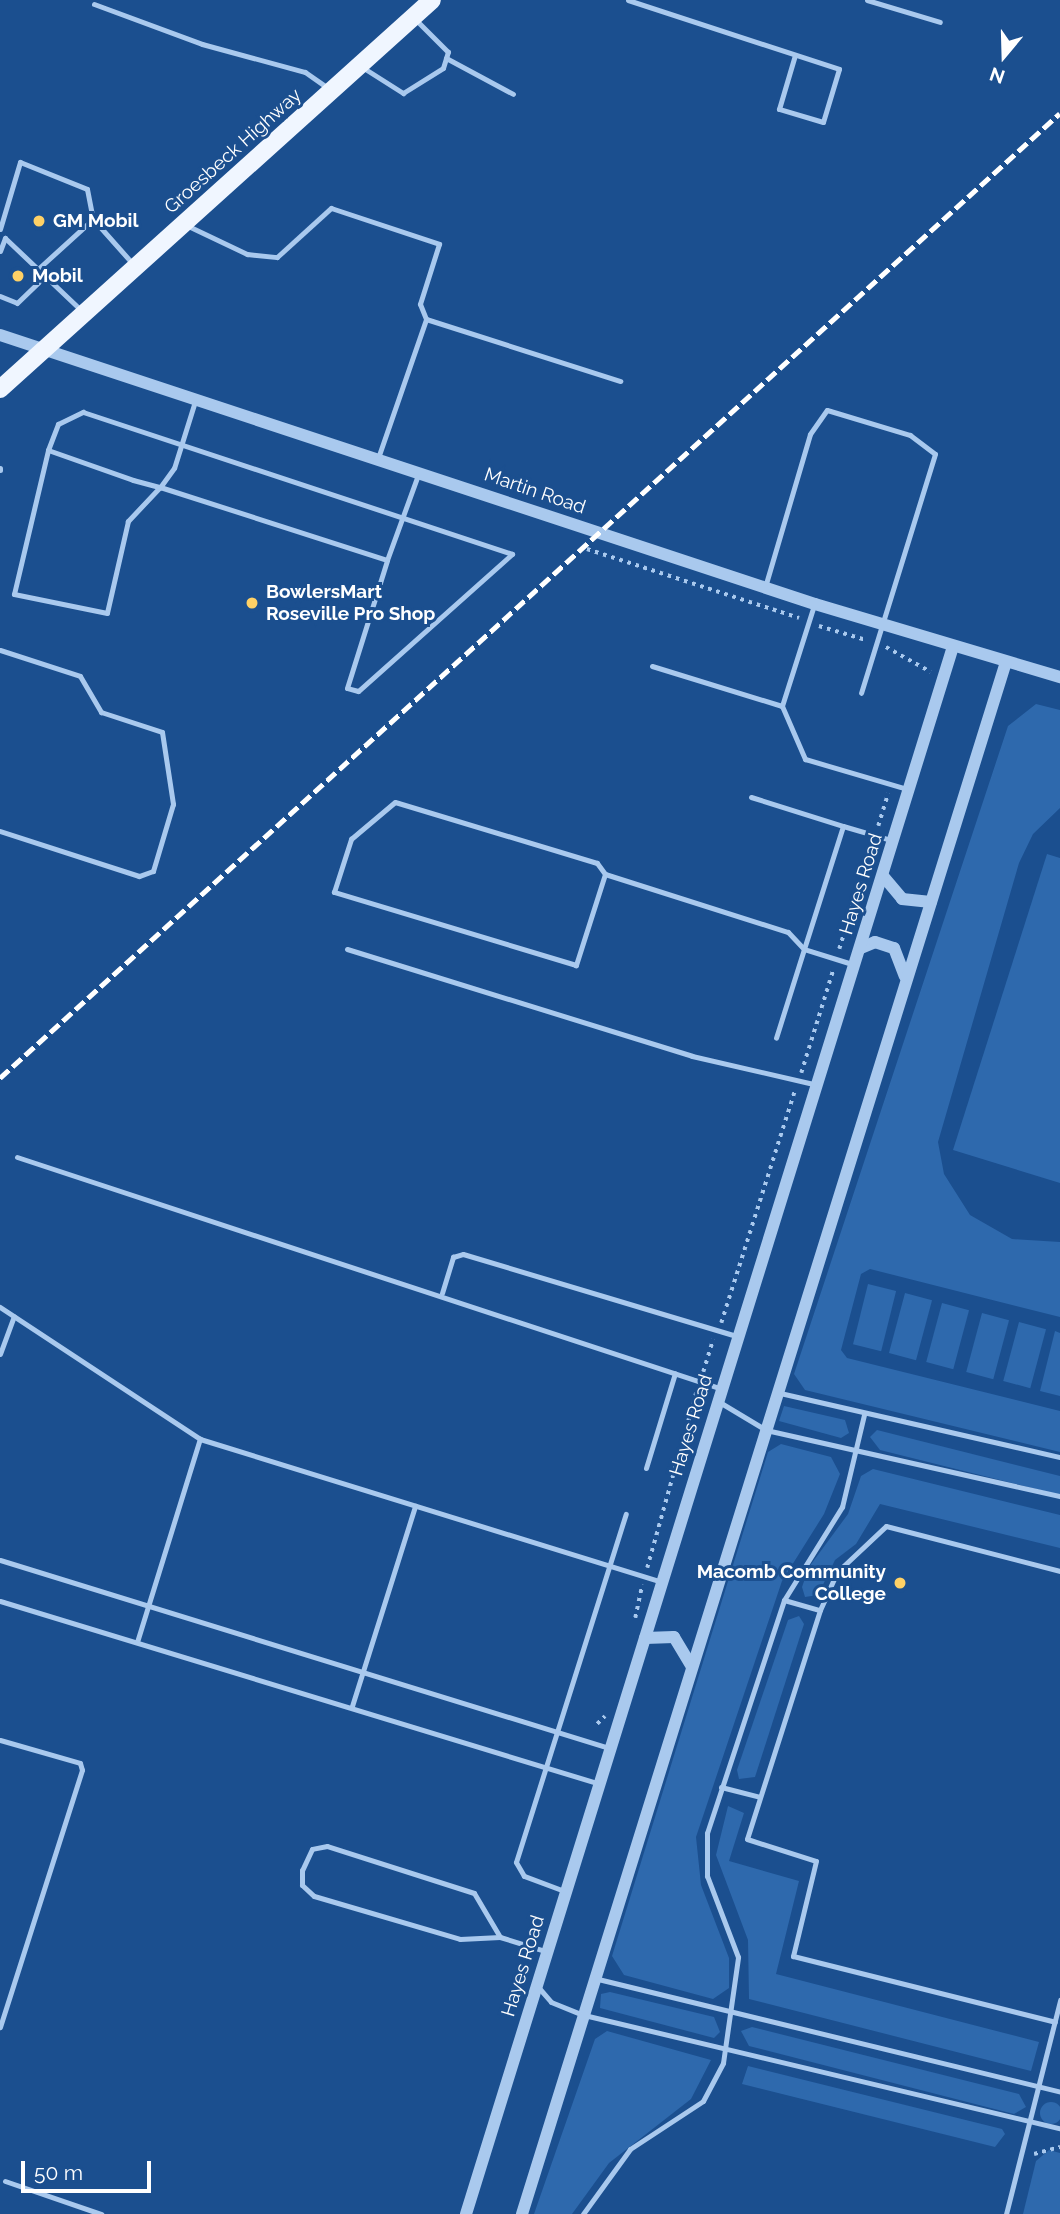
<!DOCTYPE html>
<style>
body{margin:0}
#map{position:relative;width:1060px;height:2214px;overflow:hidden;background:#1b4f8f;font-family:Raleway,sans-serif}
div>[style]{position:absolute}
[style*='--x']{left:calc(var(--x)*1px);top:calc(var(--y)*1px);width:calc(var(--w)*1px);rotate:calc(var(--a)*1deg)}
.green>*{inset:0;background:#2e69ad;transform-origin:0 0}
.round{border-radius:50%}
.path>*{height:3.5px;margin-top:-1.75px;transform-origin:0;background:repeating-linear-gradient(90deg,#a9c9ee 0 3.5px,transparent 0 8.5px)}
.service>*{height:5px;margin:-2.5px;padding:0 2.5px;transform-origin:2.5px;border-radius:2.5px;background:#a9c9ee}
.tertiary>*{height:12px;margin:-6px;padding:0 6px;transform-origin:6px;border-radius:6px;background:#a9c9ee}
.primary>*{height:18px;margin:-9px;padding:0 9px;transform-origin:9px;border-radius:9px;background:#f0f6ff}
.rail>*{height:5px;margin-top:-2.5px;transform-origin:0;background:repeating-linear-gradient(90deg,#fff 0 12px,transparent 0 17px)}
.dots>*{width:19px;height:19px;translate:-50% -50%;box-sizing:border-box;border:4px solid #1b4f8f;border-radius:50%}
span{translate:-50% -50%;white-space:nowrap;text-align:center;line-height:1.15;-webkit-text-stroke:6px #1b4f8f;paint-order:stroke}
.street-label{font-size:19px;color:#fff}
.poi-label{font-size:19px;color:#fff;font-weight:700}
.left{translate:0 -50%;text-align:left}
.right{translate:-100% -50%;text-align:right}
.north{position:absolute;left:969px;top:21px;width:70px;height:70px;-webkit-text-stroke:5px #1b4f8f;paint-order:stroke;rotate:199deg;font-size:19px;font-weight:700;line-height:28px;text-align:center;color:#fff}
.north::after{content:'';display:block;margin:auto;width:24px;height:32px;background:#fff;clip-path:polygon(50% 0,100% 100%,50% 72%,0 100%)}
.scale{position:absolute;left:21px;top:2161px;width:130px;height:32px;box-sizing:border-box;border:4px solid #fff;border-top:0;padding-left:9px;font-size:21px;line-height:24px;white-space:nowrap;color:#fff;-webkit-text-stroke:5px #1b4f8f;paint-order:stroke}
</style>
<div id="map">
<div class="green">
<i style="clip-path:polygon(1036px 704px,1060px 710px,1060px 808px,1033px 834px,1019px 863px,938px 1142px,944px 1174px,970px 1215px,1012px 1239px,1060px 1242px,1060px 1317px,870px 1269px,861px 1274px,841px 1350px,847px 1358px,1060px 1411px,1060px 1452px,805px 1390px,794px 1374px,1008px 726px)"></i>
<i style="clip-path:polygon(1047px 854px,1060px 858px,1060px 1183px,953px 1150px)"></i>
<i style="left:868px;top:1284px;width:29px;height:62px;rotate:14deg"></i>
<i style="left:905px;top:1293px;width:28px;height:62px;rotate:15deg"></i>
<i style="left:942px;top:1303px;width:28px;height:61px;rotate:15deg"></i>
<i style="left:982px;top:1313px;width:28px;height:61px;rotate:15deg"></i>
<i style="left:1019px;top:1322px;width:28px;height:61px;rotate:15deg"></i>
<i style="clip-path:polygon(1055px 1331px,1060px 1333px,1060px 1396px,1040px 1391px)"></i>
<i style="clip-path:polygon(784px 1406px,845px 1420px,849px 1433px,841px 1438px,779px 1421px)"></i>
<i style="clip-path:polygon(877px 1430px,1060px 1476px,1060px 1495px,880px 1450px,870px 1437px)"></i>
<i style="clip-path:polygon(781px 1444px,831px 1457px,840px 1474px,824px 1514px,782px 1581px,696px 1837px,701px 1885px,729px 1958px,729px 1988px,713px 1999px,624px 1975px,612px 1956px,768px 1452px)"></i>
<i style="clip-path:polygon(873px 1469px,1060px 1515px,1060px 1548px,880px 1504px,856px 1544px,835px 1560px,818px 1595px,805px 1597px,802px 1587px,809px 1567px,848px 1514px,861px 1476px)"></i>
<i style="clip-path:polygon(799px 1616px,804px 1624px,755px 1777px,739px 1779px,737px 1770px,788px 1620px)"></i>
<i style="clip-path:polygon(728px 1806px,744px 1813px,729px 1861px,799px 1881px,776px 1974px,1039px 2042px,1031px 2071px,749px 1999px,748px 1940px,716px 1855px)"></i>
<i style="clip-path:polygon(610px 1992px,714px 2017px,720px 2032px,714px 2038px,600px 2008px,601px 1994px)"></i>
<i style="clip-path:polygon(752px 2027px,1019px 2094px,1026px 2107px,1014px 2114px,749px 2046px,741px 2031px)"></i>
<i style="clip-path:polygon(607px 2031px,711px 2060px,691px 2099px,609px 2163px,572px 2214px,534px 2214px,595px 2039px)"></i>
<i style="clip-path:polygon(748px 2066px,1002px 2129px,1005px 2134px,995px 2147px,742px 2084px)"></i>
<i class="round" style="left:1040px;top:2102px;width:22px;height:22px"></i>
<i style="clip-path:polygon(1049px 2150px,1060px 2153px,1060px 2214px,1023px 2214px,1036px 2161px)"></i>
</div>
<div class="path">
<i style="--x:587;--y:549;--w:223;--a:18"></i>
<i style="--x:819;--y:626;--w:49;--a:16.6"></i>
<i style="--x:886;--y:647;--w:51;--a:29.1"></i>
<i style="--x:878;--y:826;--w:34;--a:-73"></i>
<i style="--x:839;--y:949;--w:108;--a:-72.7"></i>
<i style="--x:801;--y:1073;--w:108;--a:-72.7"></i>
<i style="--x:721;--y:1323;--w:244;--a:-72.4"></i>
<i style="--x:703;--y:1372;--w:34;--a:-73"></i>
<i style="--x:647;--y:1568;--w:183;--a:-74.4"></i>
<i style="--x:635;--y:1618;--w:34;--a:-78"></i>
<i style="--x:597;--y:1724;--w:11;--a:-45"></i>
<i style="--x:1034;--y:2154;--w:27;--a:-15"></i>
</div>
<div class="service">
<i style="--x:628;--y:0;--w:222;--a:18.1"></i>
<i style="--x:839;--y:69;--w:55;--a:106.8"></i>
<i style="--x:823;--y:122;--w:46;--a:-163.5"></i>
<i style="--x:779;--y:109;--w:56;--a:-73.5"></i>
<i style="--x:867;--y:0;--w:76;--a:16.8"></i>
<i style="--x:94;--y:4;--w:115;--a:20.3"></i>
<i style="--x:202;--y:44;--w:107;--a:15.2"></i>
<i style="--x:305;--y:72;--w:29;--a:35"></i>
<i style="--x:446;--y:58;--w:76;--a:28.2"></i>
<i style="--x:362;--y:67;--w:49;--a:32.4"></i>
<i style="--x:403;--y:93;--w:47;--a:-32"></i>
<i style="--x:443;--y:68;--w:17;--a:-73"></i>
<i style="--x:448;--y:52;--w:47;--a:-135"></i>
<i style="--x:186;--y:225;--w:68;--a:25.4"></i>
<i style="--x:247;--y:254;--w:30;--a:6"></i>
<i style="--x:277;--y:257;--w:73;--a:-42.2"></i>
<i style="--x:331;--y:208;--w:114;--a:18.4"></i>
<i style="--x:439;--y:244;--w:63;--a:107.6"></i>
<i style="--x:420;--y:304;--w:16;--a:68"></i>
<i style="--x:0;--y:229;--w:70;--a:-73.4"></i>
<i style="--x:20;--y:162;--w:72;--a:21.9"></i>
<i style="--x:87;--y:189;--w:31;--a:79"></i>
<i style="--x:0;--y:251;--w:14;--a:-69"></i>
<i style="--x:5;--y:238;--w:106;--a:43.5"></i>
<i style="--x:39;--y:268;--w:73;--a:-42.2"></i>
<i style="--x:93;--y:219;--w:60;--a:48.4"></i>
<i style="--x:0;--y:296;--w:18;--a:22"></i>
<i style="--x:17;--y:303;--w:40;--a:-44"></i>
<i style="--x:196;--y:398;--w:73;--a:107.4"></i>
<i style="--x:174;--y:468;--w:24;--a:126"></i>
<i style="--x:160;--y:487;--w:47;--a:133.3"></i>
<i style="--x:128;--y:521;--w:94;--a:102.9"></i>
<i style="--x:107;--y:613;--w:95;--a:-168.5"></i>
<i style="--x:14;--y:594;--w:148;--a:-76.7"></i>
<i style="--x:48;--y:450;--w:90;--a:19.4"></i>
<i style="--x:133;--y:480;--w:28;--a:15"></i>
<i style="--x:160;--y:487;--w:238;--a:17.8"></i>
<i style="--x:387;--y:560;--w:90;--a:-70"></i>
<i style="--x:48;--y:450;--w:28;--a:-69"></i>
<i style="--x:58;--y:424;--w:28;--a:-26"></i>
<i style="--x:83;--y:412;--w:452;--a:18.3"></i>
<i style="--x:512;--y:554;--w:206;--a:138.3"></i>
<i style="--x:358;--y:691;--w:11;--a:-165"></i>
<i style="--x:347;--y:688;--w:134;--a:-72.6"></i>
<i style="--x:378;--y:458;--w:147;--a:-70.9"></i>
<i style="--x:426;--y:319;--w:204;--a:17.7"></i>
<i style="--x:0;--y:468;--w:2;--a:90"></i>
<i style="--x:765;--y:587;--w:159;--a:-73.6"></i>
<i style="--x:810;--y:434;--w:29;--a:-55"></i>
<i style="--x:827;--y:410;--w:87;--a:16.8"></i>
<i style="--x:910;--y:435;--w:31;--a:37"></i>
<i style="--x:935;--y:454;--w:250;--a:107.2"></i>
<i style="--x:814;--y:605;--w:106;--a:107.6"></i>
<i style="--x:782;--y:706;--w:58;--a:66.5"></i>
<i style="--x:805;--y:759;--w:106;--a:16.4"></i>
<i style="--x:0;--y:650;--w:84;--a:18"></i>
<i style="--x:80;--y:676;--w:42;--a:59.7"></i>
<i style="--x:101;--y:712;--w:64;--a:18.2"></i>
<i style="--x:162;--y:732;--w:73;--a:81.3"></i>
<i style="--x:173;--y:804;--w:70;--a:106.6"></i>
<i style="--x:153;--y:871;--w:15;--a:160"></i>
<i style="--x:139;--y:876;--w:146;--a:-162.1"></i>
<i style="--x:652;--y:666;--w:136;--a:17.1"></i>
<i style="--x:751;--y:797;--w:96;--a:17.5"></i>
<i style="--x:605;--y:874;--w:96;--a:107.7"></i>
<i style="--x:576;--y:965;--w:253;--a:-163.2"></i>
<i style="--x:334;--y:892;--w:56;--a:-72.2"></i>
<i style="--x:351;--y:839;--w:57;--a:-40.1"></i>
<i style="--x:395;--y:802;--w:211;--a:16.8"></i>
<i style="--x:597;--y:863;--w:14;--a:54"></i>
<i style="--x:605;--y:874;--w:192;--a:17.6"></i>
<i style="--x:788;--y:932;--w:23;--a:47"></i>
<i style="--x:804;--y:949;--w:93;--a:107.5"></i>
<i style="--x:347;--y:949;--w:361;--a:17.2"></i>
<i style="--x:692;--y:1056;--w:129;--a:13"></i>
<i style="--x:852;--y:964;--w:50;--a:-162.6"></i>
<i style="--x:804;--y:949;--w:129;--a:-72.4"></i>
<i style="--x:843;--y:826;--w:53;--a:16.4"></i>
<i style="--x:17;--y:1157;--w:742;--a:18.22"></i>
<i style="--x:442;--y:1293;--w:38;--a:-73"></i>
<i style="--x:453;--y:1257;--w:10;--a:-17"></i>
<i style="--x:463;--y:1254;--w:288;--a:16.7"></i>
<i style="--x:0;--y:1307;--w:240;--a:33.4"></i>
<i style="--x:200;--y:1439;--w:485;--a:17.2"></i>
<i style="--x:0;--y:1354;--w:40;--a:-69.8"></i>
<i style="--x:780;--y:1393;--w:287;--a:12.9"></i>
<i style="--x:721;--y:1403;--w:52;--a:31"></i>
<i style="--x:766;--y:1430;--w:301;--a:12.7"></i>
<i style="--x:646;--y:1468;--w:99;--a:-73"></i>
<i style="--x:0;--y:1560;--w:637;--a:17.16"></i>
<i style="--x:784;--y:1600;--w:37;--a:16"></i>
<i style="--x:820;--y:1610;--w:42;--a:-65.9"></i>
<i style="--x:837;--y:1572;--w:67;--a:-43.2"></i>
<i style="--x:886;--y:1526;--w:180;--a:14.5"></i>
<i style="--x:0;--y:1601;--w:627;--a:16.96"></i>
<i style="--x:820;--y:1610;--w:240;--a:107.7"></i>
<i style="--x:747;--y:1839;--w:72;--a:17.7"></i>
<i style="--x:816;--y:1861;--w:98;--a:103.6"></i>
<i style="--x:793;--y:1956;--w:270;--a:14.1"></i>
<i style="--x:137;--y:1642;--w:213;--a:-72.8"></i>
<i style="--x:352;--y:1706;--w:210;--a:-72.5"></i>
<i style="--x:0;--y:1740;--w:83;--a:16"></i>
<i style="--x:80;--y:1763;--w:7;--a:74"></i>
<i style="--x:82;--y:1770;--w:270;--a:107.7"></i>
<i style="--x:721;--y:1787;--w:40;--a:14.4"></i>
<i style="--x:567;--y:1892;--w:46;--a:-159.6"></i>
<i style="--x:524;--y:1876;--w:16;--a:-120"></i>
<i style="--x:516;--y:1862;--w:365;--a:-72.5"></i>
<i style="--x:500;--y:1937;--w:51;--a:-120.6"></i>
<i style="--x:474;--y:1893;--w:154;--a:-162.3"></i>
<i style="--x:327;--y:1846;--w:15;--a:169"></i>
<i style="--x:312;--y:1849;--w:23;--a:115"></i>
<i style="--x:302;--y:1870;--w:15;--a:90"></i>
<i style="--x:302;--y:1885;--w:16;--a:43"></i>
<i style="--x:314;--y:1896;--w:152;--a:16.4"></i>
<i style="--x:460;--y:1939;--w:40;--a:-2.9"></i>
<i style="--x:500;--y:1937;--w:50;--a:17.4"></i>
<i style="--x:598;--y:1979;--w:476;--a:13.7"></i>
<i style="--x:539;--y:1988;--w:18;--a:49"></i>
<i style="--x:551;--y:2002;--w:35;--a:22"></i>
<i style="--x:584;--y:2015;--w:489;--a:13.4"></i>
<i style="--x:5;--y:2181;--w:102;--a:19"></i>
<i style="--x:583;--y:2214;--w:80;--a:-54.1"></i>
<i style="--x:630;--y:2149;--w:87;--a:-33.3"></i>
<i style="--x:703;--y:2101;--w:43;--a:-62.2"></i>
<i style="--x:723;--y:2063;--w:107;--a:-81.9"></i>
<i style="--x:738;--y:1957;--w:87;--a:-110.9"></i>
<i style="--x:707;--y:1876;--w:43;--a:-90"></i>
<i style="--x:707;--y:1833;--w:245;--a:-71.7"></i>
<i style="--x:784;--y:1600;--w:110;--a:-58.1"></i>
<i style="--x:842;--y:1507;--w:95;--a:-76.6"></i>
<i style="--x:1006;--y:2214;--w:221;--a:-75.8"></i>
</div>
<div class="tertiary">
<i style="--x:0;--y:335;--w:858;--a:18.27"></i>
<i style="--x:815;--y:604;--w:256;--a:16.6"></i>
<i style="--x:883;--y:876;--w:30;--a:50"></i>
<i style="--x:902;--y:899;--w:29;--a:6"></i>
<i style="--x:861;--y:948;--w:15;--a:-23"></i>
<i style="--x:875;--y:942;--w:20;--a:18"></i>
<i style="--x:894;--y:948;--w:30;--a:69"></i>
<i style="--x:645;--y:1638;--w:29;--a:-2"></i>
<i style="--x:674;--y:1637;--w:35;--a:59"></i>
<i style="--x:466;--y:2214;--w:1641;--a:-72.74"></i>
<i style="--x:522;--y:2214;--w:1626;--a:-72.68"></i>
</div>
<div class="primary">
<i style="--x:0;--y:389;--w:581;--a:-42"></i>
</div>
<div class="rail">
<i style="--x:0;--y:1078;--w:1433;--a:-42.31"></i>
</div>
<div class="dots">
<i style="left:39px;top:221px;background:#ffd166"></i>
<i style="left:18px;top:276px;background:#ffd166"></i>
<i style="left:252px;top:603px;background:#ffd166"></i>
<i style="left:900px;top:1583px;background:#ffd166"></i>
</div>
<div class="street-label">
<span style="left:233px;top:151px;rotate:-42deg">Groesbeck Highway</span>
<span style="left:535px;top:491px;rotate:19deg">Martin Road</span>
<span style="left:861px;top:884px;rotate:-73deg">Hayes Road</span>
<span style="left:691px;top:1425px;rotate:-73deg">Hayes Road</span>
<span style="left:523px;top:1966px;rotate:-73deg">Hayes Road</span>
</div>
<div class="poi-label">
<span class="left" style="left:53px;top:221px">GM Mobil</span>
<span class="left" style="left:32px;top:276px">Mobil</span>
<span class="left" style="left:266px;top:603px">BowlersMart<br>Roseville Pro Shop</span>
<span class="right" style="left:886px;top:1583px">Macomb Community<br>College</span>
</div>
<div class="north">N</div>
<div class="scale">50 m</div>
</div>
